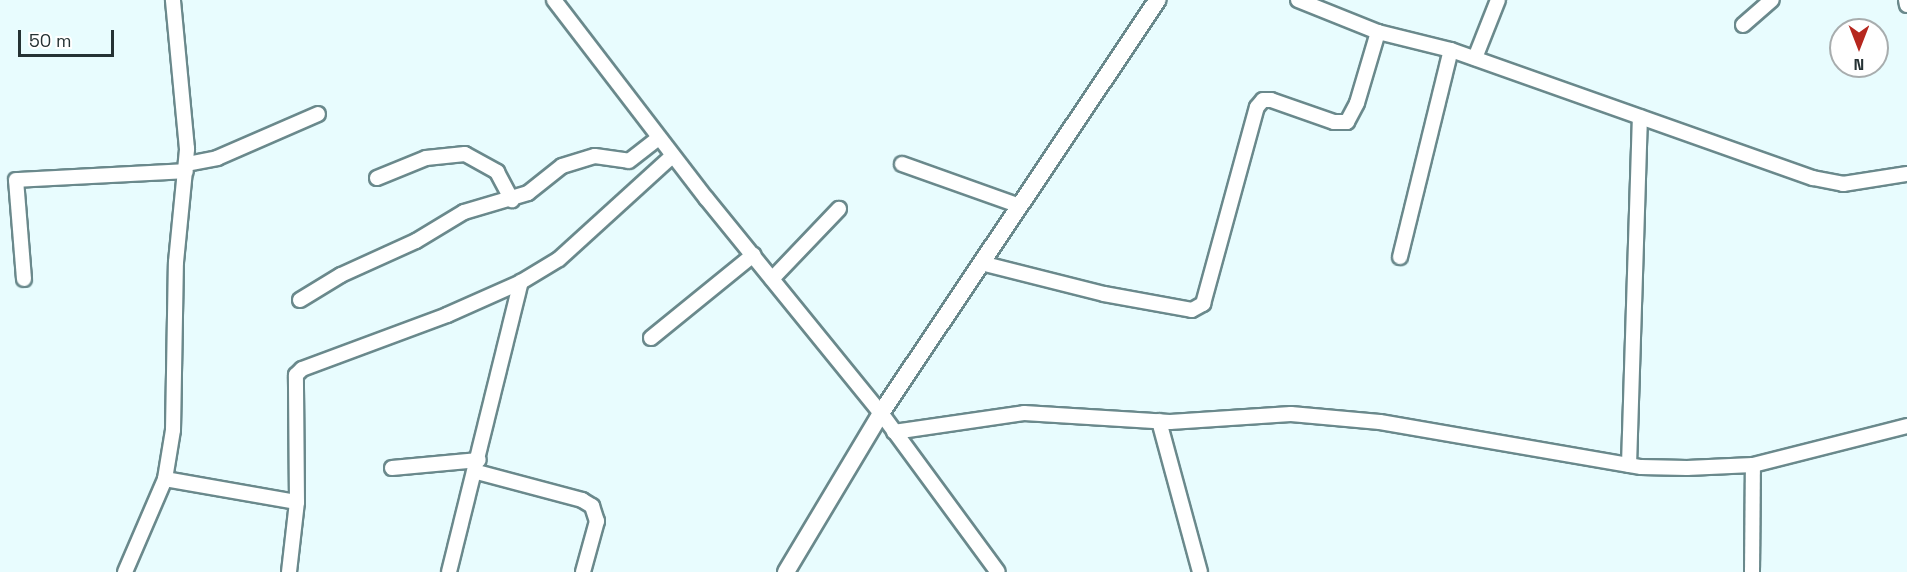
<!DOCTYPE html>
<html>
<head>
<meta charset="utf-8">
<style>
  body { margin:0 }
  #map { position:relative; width:1907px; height:572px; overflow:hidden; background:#e8fcfe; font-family:"Space Grotesk",sans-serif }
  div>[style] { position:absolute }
  .roads { filter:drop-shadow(2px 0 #6a898c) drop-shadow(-2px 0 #6a898c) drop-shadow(0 2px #6a898c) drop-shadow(0 -2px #6a898c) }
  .minor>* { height:14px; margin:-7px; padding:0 7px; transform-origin:7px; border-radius:7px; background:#fff }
  .tertiary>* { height:16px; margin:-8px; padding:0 8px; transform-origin:8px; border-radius:8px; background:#fff }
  span { translate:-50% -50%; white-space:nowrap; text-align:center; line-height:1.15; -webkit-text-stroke:4.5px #fff; paint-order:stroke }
  .north { position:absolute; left:1829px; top:18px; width:60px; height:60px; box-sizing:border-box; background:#fff; border:2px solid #a8adae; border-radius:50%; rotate:180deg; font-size:16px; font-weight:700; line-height:24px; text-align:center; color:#253234 }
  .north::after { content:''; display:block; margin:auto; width:21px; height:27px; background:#b6271e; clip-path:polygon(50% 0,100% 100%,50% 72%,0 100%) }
  .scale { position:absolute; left:18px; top:30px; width:96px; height:27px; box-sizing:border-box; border:3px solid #253234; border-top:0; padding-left:8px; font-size:18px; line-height:21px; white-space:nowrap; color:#253234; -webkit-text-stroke:4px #fff; paint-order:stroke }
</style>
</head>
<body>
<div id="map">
  <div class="roads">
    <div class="minor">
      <i style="left:554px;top:0;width:250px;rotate:52.5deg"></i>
      <i style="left:706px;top:198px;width:277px;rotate:50.9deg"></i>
      <i style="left:881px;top:413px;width:197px;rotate:53.7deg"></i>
      <i style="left:1298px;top:0;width:86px;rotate:21.8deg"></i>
      <i style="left:1378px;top:32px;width:75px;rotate:13.9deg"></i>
      <i style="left:1451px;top:50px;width:384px;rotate:19.5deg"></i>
      <i style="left:1813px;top:178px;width:31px;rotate:11deg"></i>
      <i style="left:1843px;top:184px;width:65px;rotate:-8.9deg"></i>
      <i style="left:1906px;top:0;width:5px;rotate:79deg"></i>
      <i style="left:1743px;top:25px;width:38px;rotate:-41deg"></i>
      <i style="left:1475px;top:58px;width:62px;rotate:-68.4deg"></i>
      <i style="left:187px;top:164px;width:31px;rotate:-11deg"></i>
      <i style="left:217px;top:158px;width:110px;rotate:-23.5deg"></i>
      <i style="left:902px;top:164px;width:125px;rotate:19.6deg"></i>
      <i style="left:377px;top:178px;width:53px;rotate:-22.2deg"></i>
      <i style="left:426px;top:158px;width:39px;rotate:-6deg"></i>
      <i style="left:465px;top:154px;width:37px;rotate:29deg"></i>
      <i style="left:497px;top:172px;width:32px;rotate:62deg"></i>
      <i style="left:1400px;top:257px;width:213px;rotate:-76.2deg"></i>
      <i style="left:981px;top:263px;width:127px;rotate:14.1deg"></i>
      <i style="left:1104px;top:294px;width:89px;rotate:10.3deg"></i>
      <i style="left:1192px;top:310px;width:13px;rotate:-29deg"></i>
      <i style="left:1203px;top:304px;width:204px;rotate:-74.7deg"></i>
      <i style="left:1257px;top:107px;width:9px;rotate:-49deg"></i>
      <i style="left:1263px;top:100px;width:8px"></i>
      <i style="left:1271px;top:100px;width:67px;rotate:19.2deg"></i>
      <i style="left:1334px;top:122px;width:13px"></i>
      <i style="left:1347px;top:122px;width:21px;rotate:-62deg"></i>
      <i style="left:1357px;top:103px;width:74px;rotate:-73.5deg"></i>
      <i style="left:24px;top:279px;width:99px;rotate:-94.6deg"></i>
      <i style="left:16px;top:180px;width:170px;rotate:-3deg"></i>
      <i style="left:772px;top:279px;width:97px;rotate:-46.3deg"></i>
      <i style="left:300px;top:300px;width:48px;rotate:-31.4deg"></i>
      <i style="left:341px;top:275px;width:82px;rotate:-24.4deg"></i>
      <i style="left:416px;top:241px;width:56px;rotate:-31.1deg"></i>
      <i style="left:464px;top:212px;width:67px;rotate:-16.5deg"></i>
      <i style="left:528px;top:193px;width:43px;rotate:-38.5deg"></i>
      <i style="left:562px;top:166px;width:34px;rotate:-17deg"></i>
      <i style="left:595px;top:156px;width:34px;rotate:8deg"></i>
      <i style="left:629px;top:161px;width:37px;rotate:-38deg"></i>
      <i style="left:651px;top:338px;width:132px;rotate:-39.1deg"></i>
      <i style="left:1159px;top:421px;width:156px;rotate:74.8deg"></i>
      <i style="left:894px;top:432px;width:131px;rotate:-8.3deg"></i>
      <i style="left:1024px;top:413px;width:146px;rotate:3.5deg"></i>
      <i style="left:1170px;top:422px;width:121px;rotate:-3.8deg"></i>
      <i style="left:1291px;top:414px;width:89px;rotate:5.1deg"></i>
      <i style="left:1380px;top:422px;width:265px;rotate:9.8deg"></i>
      <i style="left:1641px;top:467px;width:46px;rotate:1.2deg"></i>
      <i style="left:1687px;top:468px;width:66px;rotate:-2.6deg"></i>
      <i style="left:1753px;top:465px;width:159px;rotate:-14.2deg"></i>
      <i style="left:1629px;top:465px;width:348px;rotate:-88.2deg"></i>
      <i style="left:392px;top:468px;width:87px;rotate:-5.3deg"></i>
      <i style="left:477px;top:472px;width:109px;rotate:14.9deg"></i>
      <i style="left:582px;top:500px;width:12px;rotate:31deg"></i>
      <i style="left:592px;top:506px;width:16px;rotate:72deg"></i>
      <i style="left:597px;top:521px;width:53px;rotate:105.4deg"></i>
      <i style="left:165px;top:479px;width:134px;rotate:9.9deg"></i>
      <i style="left:125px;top:572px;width:101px;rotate:-66.7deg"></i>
      <i style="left:165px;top:479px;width:50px;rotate:-80.7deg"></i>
      <i style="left:173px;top:430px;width:168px;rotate:-89deg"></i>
      <i style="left:176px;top:262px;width:114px;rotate:-84.4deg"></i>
      <i style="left:187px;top:149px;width:150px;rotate:-95.4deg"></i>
      <i style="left:289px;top:572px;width:70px;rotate:-83.5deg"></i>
      <i style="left:297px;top:502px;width:127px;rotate:-90.5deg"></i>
      <i style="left:296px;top:375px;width:8px;rotate:-45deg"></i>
      <i style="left:302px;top:369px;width:155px;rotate:-20.4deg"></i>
      <i style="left:447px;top:315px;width:81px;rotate:-24deg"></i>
      <i style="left:521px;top:282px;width:44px;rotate:-31.2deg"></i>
      <i style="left:559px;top:259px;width:153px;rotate:-42.3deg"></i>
      <i style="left:449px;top:572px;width:299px;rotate:-76.1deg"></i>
      <i style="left:1752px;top:572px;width:107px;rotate:-89.5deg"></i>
    </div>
    <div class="tertiary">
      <i style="left:786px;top:572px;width:185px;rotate:-59.1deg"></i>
      <i style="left:881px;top:413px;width:497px;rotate:-56.2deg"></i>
    </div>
  </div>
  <div class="north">N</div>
  <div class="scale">50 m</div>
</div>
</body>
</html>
